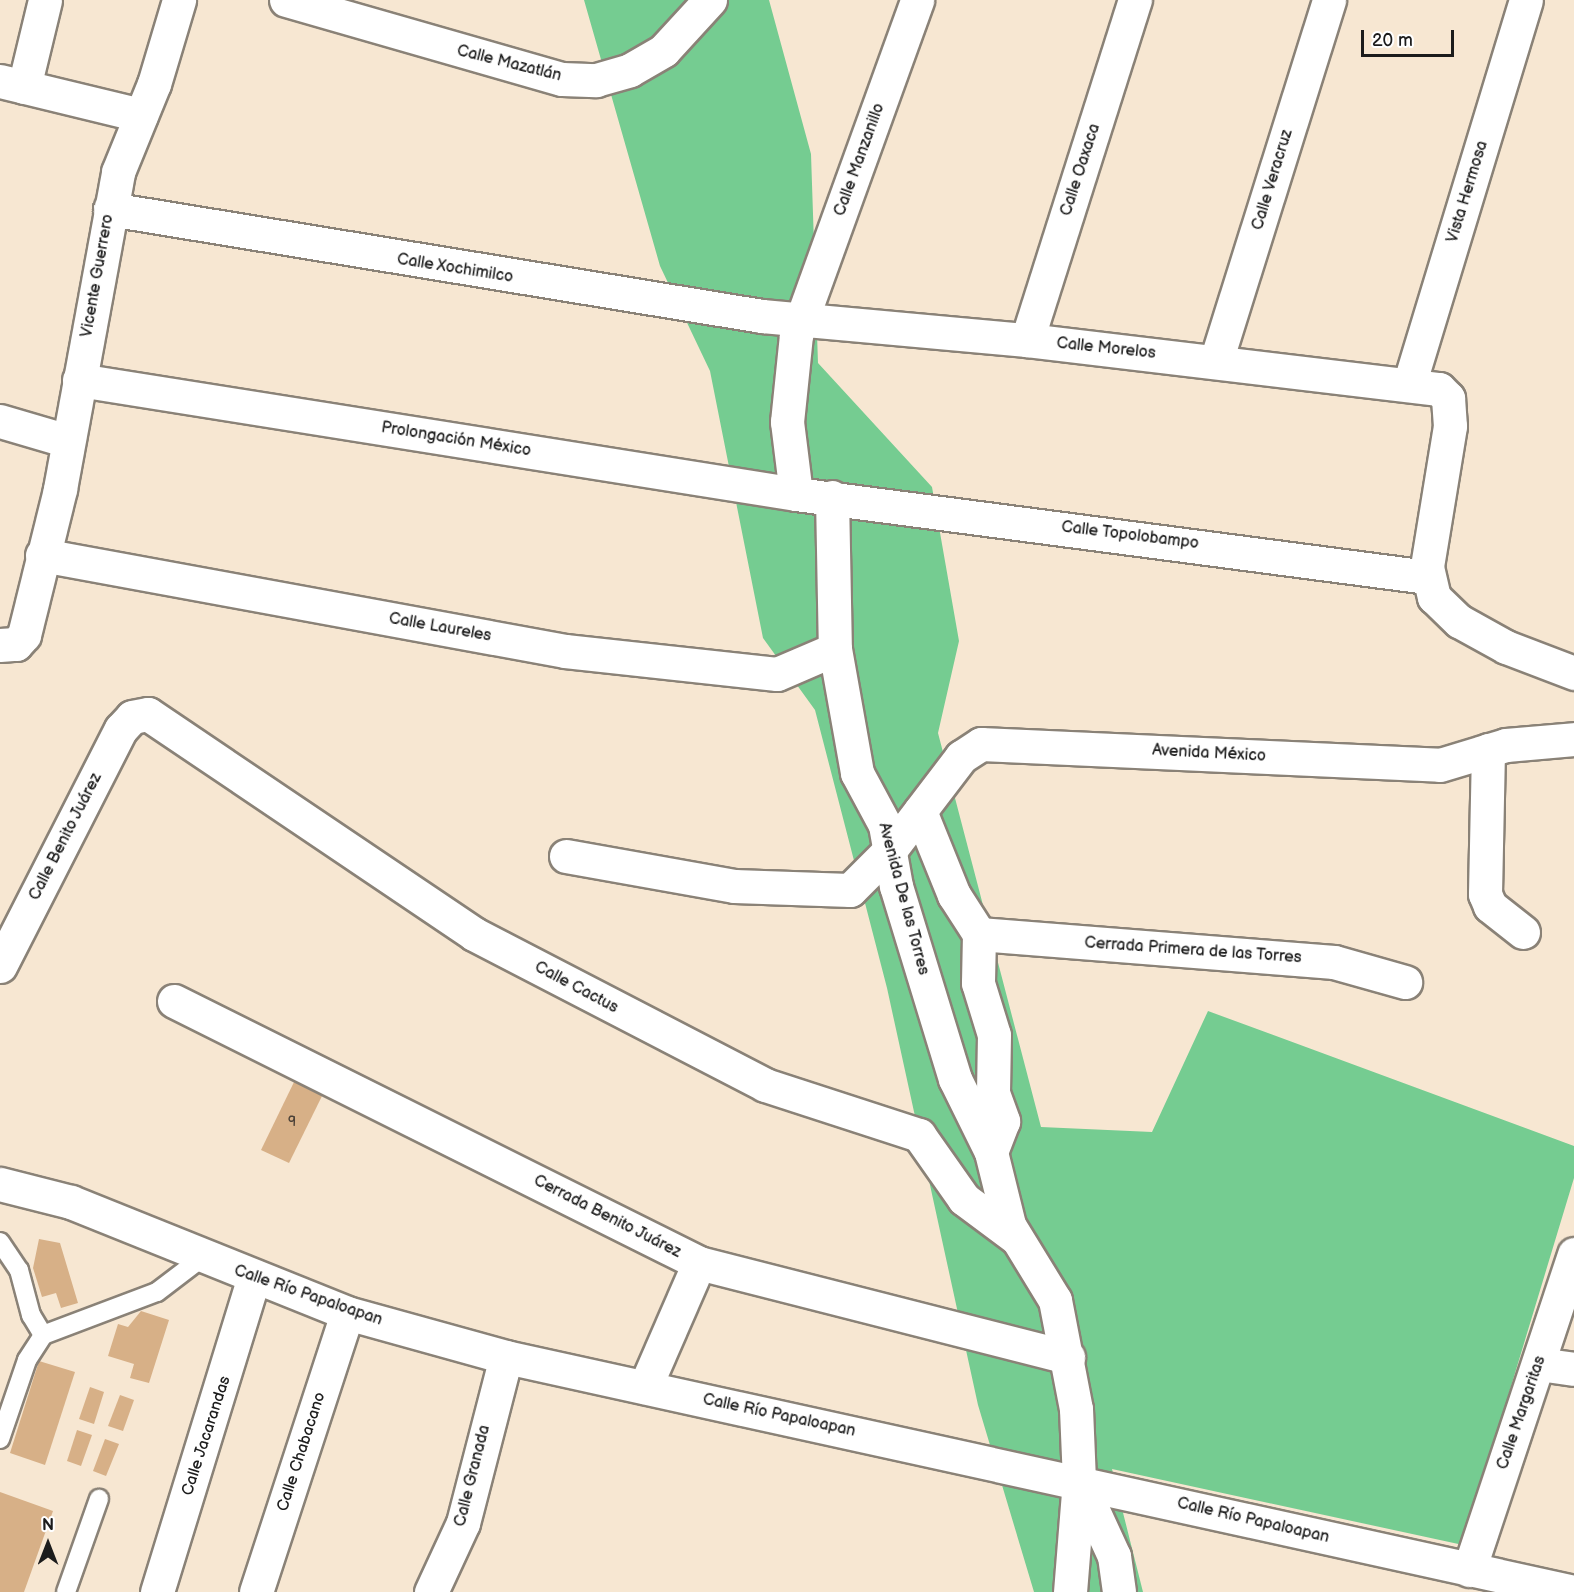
<!DOCTYPE html>
<html>
<head>
<meta charset="utf-8">
<style>
  body { margin:0 }
  #map { position:relative; width:1574px; height:1592px; overflow:hidden; background:#f7e7d2; font-family:"Balsamiq Sans",sans-serif }
  div>[style] { position:absolute }
  .green>* { inset:0; background:#75cc91 }
  .building>* { inset:0; background:#d7b087 }
  .roads { filter:drop-shadow(2px 0 #8a8277) drop-shadow(-2px 0 #8a8277) drop-shadow(0 2px #8a8277) drop-shadow(0 -2px #8a8277) }
  .service>* { height:18px; margin:-9px; padding:0 9px; transform-origin:9px; border-radius:9px; background:#fff }
  .minor>* { height:33px; margin:-16.5px; padding:0 16.5px; transform-origin:16.5px; border-radius:16.5px; background:#fff }
  span { translate:-50% -50%; white-space:nowrap; text-align:center; line-height:1.15; -webkit-text-stroke:4.5px #fff; paint-order:stroke }
  .number-label { font-size:14px; color:#4b4137 }
  .number-label span { -webkit-text-stroke-width:0 }
  .street-label { font-size:16px; color:#1c1c1c }
  .north { position:absolute; left:18px; top:1514px; width:60px; height:60px; -webkit-text-stroke:4px #fff; paint-order:stroke; rotate:0deg; font-size:16px; font-weight:700; line-height:24px; text-align:center; color:#1c1c1c }
  .north::after { content:''; display:block; margin:auto; width:21px; height:27px; background:#1c1c1c; clip-path:polygon(50% 0,100% 100%,50% 72%,0 100%) }
  .scale { position:absolute; left:1361px; top:30px; width:93px; height:27px; box-sizing:border-box; border:3px solid #1c1c1c; border-top:0; padding-left:8px; font-size:18px; line-height:21px; white-space:nowrap; color:#1c1c1c; -webkit-text-stroke:4px #fff; paint-order:stroke }
</style>
</head>
<body>
<div id="map">
  <div class="green">
    <i style="clip-path:polygon(584px 0,769px 0,811px 154px,818px 363px,932px 487px,959px 641px,938px 733px,1041px 1127px,1152px 1132px,1208px 1011px,1574px 1146px,1574px 1178px,1463px 1545px,1112px 1469px,1143px 1592px,1034px 1592px,978px 1405px,887px 988px,815px 710px,763px 638px,710px 371px,660px 266px)"></i>
  </div>
  <div class="building">
    <i style="clip-path:polygon(295px 1080px,323px 1094px,289px 1163px,261px 1150px)"></i>
    <i style="clip-path:polygon(39px 1239px,60px 1243px,78px 1303px,61px 1308px,56px 1293px,42px 1297px,33px 1268px)"></i>
    <i style="clip-path:polygon(141px 1311px,169px 1320px,149px 1383px,130px 1378px,134px 1364px,108px 1356px,118px 1324px,128px 1327px)"></i>
    <i style="clip-path:polygon(39px 1361px,75px 1372px,45px 1465px,10px 1453px)"></i>
    <i style="clip-path:polygon(90px 1387px,104px 1392px,94px 1424px,79px 1419px)"></i>
    <i style="clip-path:polygon(120px 1395px,134px 1400px,123px 1431px,108px 1426px)"></i>
    <i style="clip-path:polygon(77px 1430px,92px 1435px,81px 1466px,67px 1461px)"></i>
    <i style="clip-path:polygon(105px 1439px,119px 1444px,106px 1476px,93px 1471px)"></i>
    <i style="clip-path:polygon(0 1492px,53px 1511px,24px 1592px,0 1592px)"></i>
  </div>
  <div class="roads">
    <div class="service">
      <i style="left:0;top:1242px;width:34px;rotate:56deg"></i>
      <i style="left:19px;top:1270px;width:47px;rotate:75.1deg"></i>
      <i style="left:31px;top:1315px;width:23px;rotate:59deg"></i>
      <i style="left:0;top:1439px;width:83px;rotate:-71.1deg"></i>
      <i style="left:27px;top:1360px;width:30px;rotate:-57deg"></i>
      <i style="left:43px;top:1335px;width:122px;rotate:-20.7deg"></i>
      <i style="left:157px;top:1292px;width:58px;rotate:-37.3deg"></i>
      <i style="left:66px;top:1592px;width:99px;rotate:-70.5deg"></i>
    </div>
    <div class="minor">
      <i style="left:286px;top:0;width:287px;rotate:16deg"></i>
      <i style="left:562px;top:79px;width:34px;rotate:2deg"></i>
      <i style="left:596px;top:80px;width:35px;rotate:-16deg"></i>
      <i style="left:630px;top:70px;width:39px;rotate:-30deg"></i>
      <i style="left:664px;top:50px;width:68px;rotate:-47.4deg"></i>
      <i style="left:0;top:81px;width:145px;rotate:13.6deg"></i>
      <i style="left:24px;top:87px;width:89px;rotate:-76.4deg"></i>
      <i style="left:110px;top:209px;width:661px;rotate:9.32deg"></i>
      <i style="left:762px;top:316px;width:266px;rotate:5.2deg"></i>
      <i style="left:1027px;top:340px;width:415px;rotate:6.8deg"></i>
      <i style="left:1439px;top:389px;width:13px;rotate:45deg"></i>
      <i style="left:1448px;top:398px;width:28px;rotate:86deg"></i>
      <i style="left:1450px;top:426px;width:143px;rotate:99.3deg"></i>
      <i style="left:1427px;top:567px;width:31px;rotate:77deg"></i>
      <i style="left:1434px;top:597px;width:35px;rotate:44deg"></i>
      <i style="left:1459px;top:621px;width:54px;rotate:29deg"></i>
      <i style="left:1506px;top:647px;width:73px;rotate:20.9deg"></i>
      <i style="left:1027px;top:340px;width:357px;rotate:-72.4deg"></i>
      <i style="left:1216px;top:361px;width:378px;rotate:-72.6deg"></i>
      <i style="left:79px;top:380px;width:726px;rotate:9.03deg"></i>
      <i style="left:796px;top:494px;width:636px;rotate:7.49deg"></i>
      <i style="left:1409px;top:385px;width:402px;rotate:-73.1deg"></i>
      <i style="left:0;top:421px;width:71px;rotate:16.4deg"></i>
      <i style="left:796px;top:494px;width:73px;rotate:-97.1deg"></i>
      <i style="left:787px;top:422px;width:87px;rotate:-84.1deg"></i>
      <i style="left:796px;top:335px;width:356px;rotate:-70.1deg"></i>
      <i style="left:832px;top:497px;width:152px;rotate:88.9deg"></i>
      <i style="left:835px;top:649px;width:126px;rotate:79.9deg"></i>
      <i style="left:857px;top:773px;width:59px;rotate:61.7deg"></i>
      <i style="left:885px;top:825px;width:62px;rotate:79.8deg"></i>
      <i style="left:896px;top:886px;width:202px;rotate:73deg"></i>
      <i style="left:955px;top:1079px;width:81px;rotate:63.7deg"></i>
      <i style="left:991px;top:1152px;width:75px;rotate:76.1deg"></i>
      <i style="left:1009px;top:1225px;width:88px;rotate:58.5deg"></i>
      <i style="left:1055px;top:1300px;width:111px;rotate:79.1deg"></i>
      <i style="left:1076px;top:1409px;width:71px;rotate:87.6deg"></i>
      <i style="left:1079px;top:1480px;width:84px;rotate:65.3deg"></i>
      <i style="left:1114px;top:1556px;width:36px;rotate:82deg"></i>
      <i style="left:42px;top:555px;width:532px;rotate:10.4deg"></i>
      <i style="left:565px;top:651px;width:213px;rotate:6.2deg"></i>
      <i style="left:777px;top:674px;width:63px;rotate:-23.3deg"></i>
      <i style="left:0;top:645px;width:16px;rotate:-4deg"></i>
      <i style="left:16px;top:644px;width:12px;rotate:-48deg"></i>
      <i style="left:24px;top:635px;width:150px;rotate:-76.1deg"></i>
      <i style="left:60px;top:489px;width:322px;rotate:-79.6deg"></i>
      <i style="left:118px;top:172px;width:95px;rotate:-67.8deg"></i>
      <i style="left:154px;top:84px;width:88px;rotate:-73.4deg"></i>
      <i style="left:1488px;top:750px;width:144px;rotate:91.2deg"></i>
      <i style="left:1485px;top:894px;width:13px;rotate:67deg"></i>
      <i style="left:1490px;top:906px;width:42px;rotate:38.2deg"></i>
      <i style="left:920px;top:811px;width:91px;rotate:68deg"></i>
      <i style="left:954px;top:895px;width:46px;rotate:57.3deg"></i>
      <i style="left:979px;top:934px;width:49px;rotate:91.2deg"></i>
      <i style="left:978px;top:983px;width:54px;rotate:72.9deg"></i>
      <i style="left:994px;top:1035px;width:58px;rotate:91deg"></i>
      <i style="left:993px;top:1093px;width:30px;rotate:70deg"></i>
      <i style="left:1003px;top:1121px;width:33px;rotate:111deg"></i>
      <i style="left:566px;top:856px;width:171px;rotate:10.1deg"></i>
      <i style="left:734px;top:886px;width:116px;rotate:2deg"></i>
      <i style="left:850px;top:890px;width:58px;rotate:-45deg"></i>
      <i style="left:891px;top:849px;width:116px;rotate:-52.7deg"></i>
      <i style="left:961px;top:757px;width:24px;rotate:-33deg"></i>
      <i style="left:981px;top:744px;width:459px;rotate:2.6deg"></i>
      <i style="left:1440px;top:765px;width:69px;rotate:-16.9deg"></i>
      <i style="left:1506px;top:745px;width:68px;rotate:-5deg"></i>
      <i style="left:979px;top:934px;width:356px;rotate:4.5deg"></i>
      <i style="left:1334px;top:962px;width:74px;rotate:15.7deg"></i>
      <i style="left:0;top:966px;width:266px;rotate:-63deg"></i>
      <i style="left:121px;top:729px;width:16px;rotate:-47deg"></i>
      <i style="left:132px;top:717px;width:16px;rotate:-11deg"></i>
      <i style="left:148px;top:714px;width:393px;rotate:34deg"></i>
      <i style="left:474px;top:934px;width:328px;rotate:27.4deg"></i>
      <i style="left:765px;top:1085px;width:162px;rotate:18deg"></i>
      <i style="left:919px;top:1135px;width:78px;rotate:54.9deg"></i>
      <i style="left:964px;top:1199px;width:64px;rotate:36.7deg"></i>
      <i style="left:174px;top:1001px;width:587px;rotate:26.52deg"></i>
      <i style="left:699px;top:1263px;width:381px;rotate:14.3deg"></i>
      <i style="left:0;top:1184px;width:73px;rotate:14.2deg"></i>
      <i style="left:71px;top:1202px;width:297px;rotate:21.9deg"></i>
      <i style="left:347px;top:1313px;width:165px;rotate:15.5deg"></i>
      <i style="left:506px;top:1357px;width:1094px;rotate:12.41deg"></i>
      <i style="left:1539px;top:1364px;width:35px;rotate:8deg"></i>
      <i style="left:645px;top:1387px;width:135px;rotate:-66.5deg"></i>
      <i style="left:1469px;top:1570px;width:333px;rotate:-71.6deg"></i>
      <i style="left:157px;top:1592px;width:327px;rotate:-72.9deg"></i>
      <i style="left:256px;top:1592px;width:293px;rotate:-71.9deg"></i>
      <i style="left:431px;top:1592px;width:76px;rotate:-65.1deg"></i>
      <i style="left:463px;top:1523px;width:171px;rotate:-75.5deg"></i>
      <i style="left:1070px;top:1592px;width:112px;rotate:-85.4deg"></i>
    </div>
  </div>
  <div class="number-label">
    <span style="left:292px;top:1122px">9</span>
  </div>
  <div class="street-label">
    <span style="left:509px;top:64px;rotate:14deg">Calle Mazatlán</span>
    <span style="left:860px;top:160px;rotate:-70deg">Calle Manzanillo</span>
    <span style="left:1081px;top:170px;rotate:-72deg">Calle Oaxaca</span>
    <span style="left:1273px;top:180px;rotate:-73deg">Calle Veracruz</span>
    <span style="left:1468px;top:192px;rotate:-73deg">Vista Hermosa</span>
    <span style="left:455px;top:269px;rotate:9deg">Calle Xochimilco</span>
    <span style="left:98px;top:276px;rotate:-80deg">Vicente Guerrero</span>
    <span style="left:1106px;top:349px;rotate:6deg">Calle Morelos</span>
    <span style="left:456px;top:440px;rotate:9deg">Prolongación México</span>
    <span style="left:1130px;top:536px;rotate:7deg">Calle Topolobampo</span>
    <span style="left:440px;top:628px;rotate:10deg">Calle Laureles</span>
    <span style="left:1209px;top:754px;rotate:3deg">Avenida México</span>
    <span style="left:66px;top:837px;rotate:-63deg">Calle Benito Juárez</span>
    <span style="left:903px;top:899px;rotate:75deg">Avenida De las Torres</span>
    <span style="left:1193px;top:951px;rotate:4deg">Cerrada Primera de las Torres</span>
    <span style="left:576px;top:988px;rotate:28deg">Calle Cactus</span>
    <span style="left:607px;top:1217px;rotate:27deg">Cerrada Benito Juárez</span>
    <span style="left:308px;top:1296px;rotate:19deg">Calle Río Papaloapan</span>
    <span style="left:1522px;top:1413px;rotate:-71deg">Calle Margaritas</span>
    <span style="left:779px;top:1416px;rotate:12deg">Calle Río Papaloapan</span>
    <span style="left:207px;top:1436px;rotate:-72deg">Calle Jacarandas</span>
    <span style="left:302px;top:1452px;rotate:-72deg">Calle Chabacano</span>
    <span style="left:473px;top:1476px;rotate:-76deg">Calle Granada</span>
    <span style="left:1253px;top:1521px;rotate:13deg">Calle Río Papaloapan</span>
  </div>
  <div class="north">N</div>
  <div class="scale">20 m</div>
</div>
</body>
</html>
